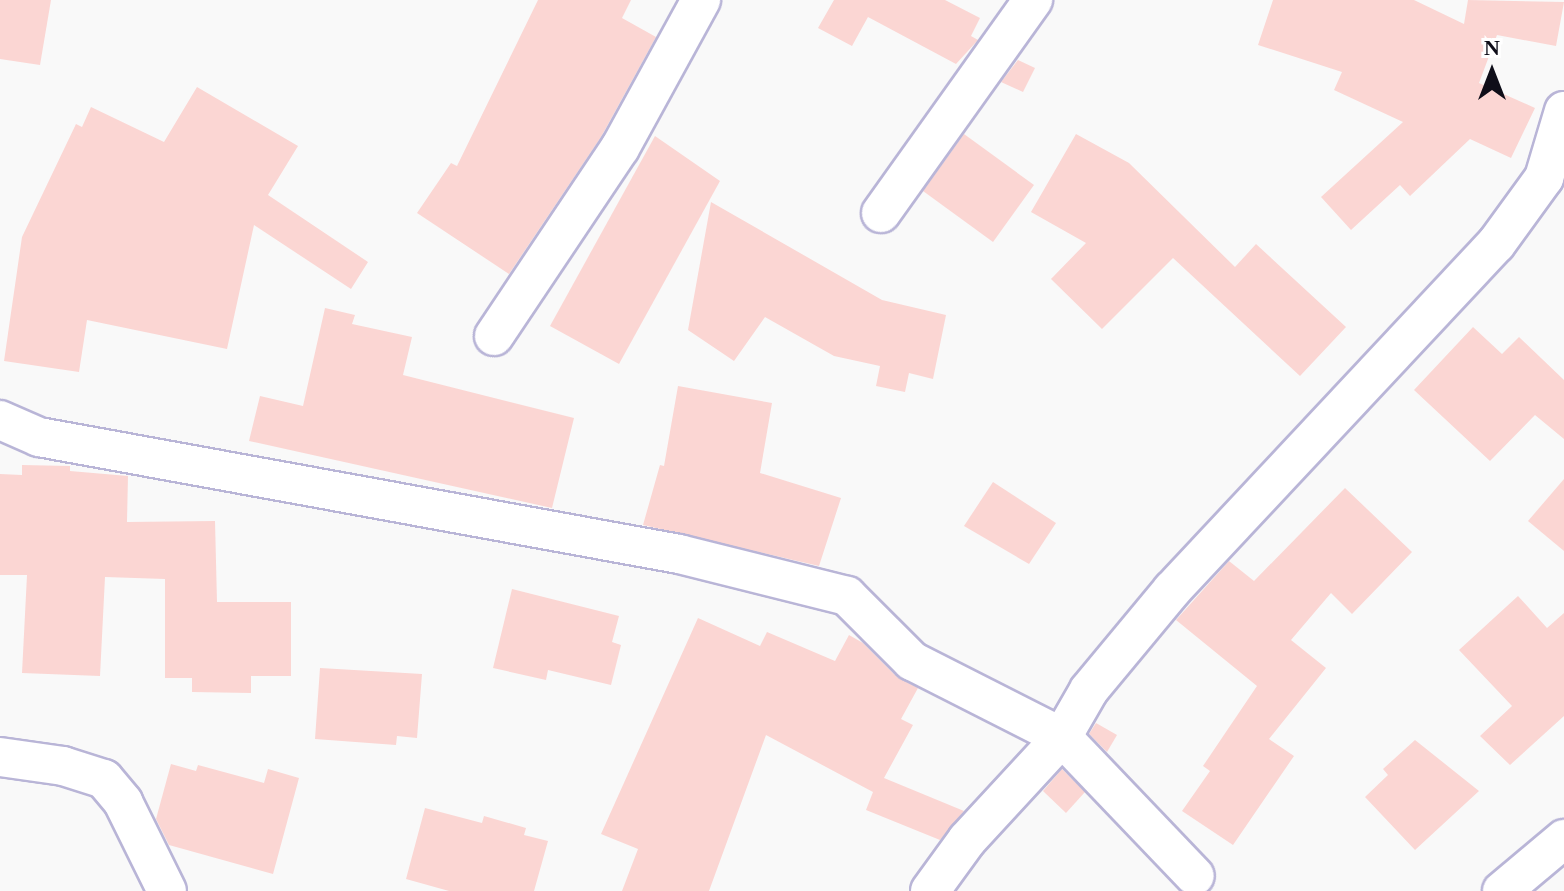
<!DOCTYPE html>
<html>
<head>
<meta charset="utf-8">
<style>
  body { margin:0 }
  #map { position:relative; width:1564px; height:891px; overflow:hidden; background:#f9f9f9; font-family:Georgia,serif }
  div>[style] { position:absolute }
  .building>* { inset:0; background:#fbd6d3 }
  .roads { filter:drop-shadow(2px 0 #b9b5d7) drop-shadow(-2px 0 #b9b5d7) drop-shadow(0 2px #b9b5d7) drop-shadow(0 -2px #b9b5d7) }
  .minor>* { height:38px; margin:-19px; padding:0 19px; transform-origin:19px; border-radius:19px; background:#fff }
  span { translate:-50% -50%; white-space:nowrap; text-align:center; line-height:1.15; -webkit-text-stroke:7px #fff; paint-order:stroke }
  .north { position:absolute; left:1452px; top:32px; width:80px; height:80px; -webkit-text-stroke:6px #fff; paint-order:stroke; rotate:0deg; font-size:22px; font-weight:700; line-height:32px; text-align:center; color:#0f0e19 }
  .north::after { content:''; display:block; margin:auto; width:28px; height:36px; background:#0f0e19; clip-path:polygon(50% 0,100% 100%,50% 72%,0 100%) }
</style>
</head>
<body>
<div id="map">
  <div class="building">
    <i style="clip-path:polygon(0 0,51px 0,40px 65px,0 59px)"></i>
    <i style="clip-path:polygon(538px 0,631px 0,622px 18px,656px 37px,601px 137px,509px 274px,417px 213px,451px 163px,457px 166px)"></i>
    <i style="clip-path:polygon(834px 0,945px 0,980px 18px,971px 36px,978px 40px,956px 64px,868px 17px,852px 46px,818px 28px)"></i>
    <i style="clip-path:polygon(1273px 0,1414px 0,1464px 24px,1468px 0,1564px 2px,1556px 46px,1497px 35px,1479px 83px,1535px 108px,1511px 158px,1470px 139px,1410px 196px,1400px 185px,1351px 230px,1321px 197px,1403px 122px,1334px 90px,1342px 72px,1258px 45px)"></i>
    <i style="clip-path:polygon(1018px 60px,1035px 68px,1023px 92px,1001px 82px)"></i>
    <i style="clip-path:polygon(197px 87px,298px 146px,268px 195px,368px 262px,351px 289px,254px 225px,227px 349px,87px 320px,79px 372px,4px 361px,22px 237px,76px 124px,82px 127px,91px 107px,164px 142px)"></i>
    <i style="clip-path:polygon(964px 134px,1034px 185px,993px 242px,923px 191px)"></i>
    <i style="clip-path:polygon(1076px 134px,1129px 163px,1235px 267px,1256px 244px,1346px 327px,1300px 376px,1173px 258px,1102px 329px,1051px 279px,1086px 243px,1031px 212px)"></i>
    <i style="clip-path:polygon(655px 136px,720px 181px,619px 364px,550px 326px)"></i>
    <i style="clip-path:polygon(711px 202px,882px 300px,946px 315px,933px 379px,909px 373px,905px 392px,876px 386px,880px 366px,834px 356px,765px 317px,734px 361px,688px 330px)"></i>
    <i style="clip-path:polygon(325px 308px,355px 315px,352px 324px,412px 337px,403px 375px,574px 418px,552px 508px,249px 441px,260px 396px,303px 406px)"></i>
    <i style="clip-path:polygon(1473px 327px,1502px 354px,1519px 337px,1564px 380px,1564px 439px,1535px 415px,1490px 461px,1414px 390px)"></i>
    <i style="clip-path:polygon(678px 386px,772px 403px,760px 473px,841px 498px,819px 566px,643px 525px,660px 465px,664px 466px)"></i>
    <i style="clip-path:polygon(22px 465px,70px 466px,70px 471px,128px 476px,127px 522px,215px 521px,217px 602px,291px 602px,291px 676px,251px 676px,251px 693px,192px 692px,192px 678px,165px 678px,165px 579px,105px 577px,100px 676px,22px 673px,27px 575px,0 575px,0 474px,22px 475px)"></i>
    <i style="clip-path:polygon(1564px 479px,1564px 551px,1528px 521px)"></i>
    <i style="clip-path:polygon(993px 482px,1056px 523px,1029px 564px,964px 526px)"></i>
    <i style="clip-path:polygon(1345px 488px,1412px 552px,1352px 614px,1331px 593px,1291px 640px,1326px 668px,1269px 739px,1294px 756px,1233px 845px,1182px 811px,1210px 771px,1203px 766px,1257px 686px,1176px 620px,1229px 561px,1254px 581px)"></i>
    <i style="clip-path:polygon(512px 589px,619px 616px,612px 642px,621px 645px,611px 685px,548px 670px,546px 680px,493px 668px)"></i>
    <i style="clip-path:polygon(1518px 596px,1547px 628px,1564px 613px,1564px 716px,1510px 765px,1480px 736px,1512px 706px,1459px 650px)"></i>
    <i style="clip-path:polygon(698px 618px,760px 646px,767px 632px,835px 661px,849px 635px,863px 643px,897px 677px,918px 688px,901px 719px,913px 725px,884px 778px,964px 811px,940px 840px,866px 810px,873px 792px,766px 735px,709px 891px,622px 891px,638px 849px,601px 834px)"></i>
    <i style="clip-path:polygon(320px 668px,422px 674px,417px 738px,397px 736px,396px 745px,315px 739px)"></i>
    <i style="clip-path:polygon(1096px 723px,1117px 735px,1107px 752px,1089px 734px)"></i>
    <i style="clip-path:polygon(1415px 740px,1479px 791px,1415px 850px,1365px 797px,1388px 775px,1383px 769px)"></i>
    <i style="clip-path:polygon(171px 764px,196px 771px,198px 765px,264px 783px,268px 769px,299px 778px,273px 874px,169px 845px,156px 819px)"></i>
    <i style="clip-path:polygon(1062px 769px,1085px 792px,1066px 813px,1043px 791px)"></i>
    <i style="clip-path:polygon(425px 808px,482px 823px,484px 816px,526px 828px,524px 835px,548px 841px,534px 891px,449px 891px,406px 879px)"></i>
  </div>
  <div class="roads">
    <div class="minor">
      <i style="left:881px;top:213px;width:262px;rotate:-54.5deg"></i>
      <i style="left:494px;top:336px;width:226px;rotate:-56.2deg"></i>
      <i style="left:620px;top:148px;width:169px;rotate:-61.3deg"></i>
      <i style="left:0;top:420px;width:43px;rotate:23.6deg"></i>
      <i style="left:39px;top:437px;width:651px;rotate:10.36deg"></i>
      <i style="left:679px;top:554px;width:173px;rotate:14deg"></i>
      <i style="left:847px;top:596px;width:92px;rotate:45deg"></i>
      <i style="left:912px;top:661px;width:168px;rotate:26.9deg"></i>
      <i style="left:1062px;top:737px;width:192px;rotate:46.3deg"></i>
      <i style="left:0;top:757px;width:64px;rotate:8.1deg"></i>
      <i style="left:63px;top:766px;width:43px;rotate:17.6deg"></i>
      <i style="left:104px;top:779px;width:30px;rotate:50deg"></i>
      <i style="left:123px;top:802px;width:99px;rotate:63.7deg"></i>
      <i style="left:930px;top:891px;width:63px;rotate:-54deg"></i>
      <i style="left:967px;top:840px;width:140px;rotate:-47.3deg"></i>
      <i style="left:1062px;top:737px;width:54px;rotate:-60.1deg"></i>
      <i style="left:1089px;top:690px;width:130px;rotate:-50.3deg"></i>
      <i style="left:1172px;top:590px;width:474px;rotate:-46.9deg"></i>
      <i style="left:1496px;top:244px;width:82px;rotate:-54deg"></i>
      <i style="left:1544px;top:178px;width:70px;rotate:-73.4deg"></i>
      <i style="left:1502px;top:891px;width:81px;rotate:-40deg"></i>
    </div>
  </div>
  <div class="north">N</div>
</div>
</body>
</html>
